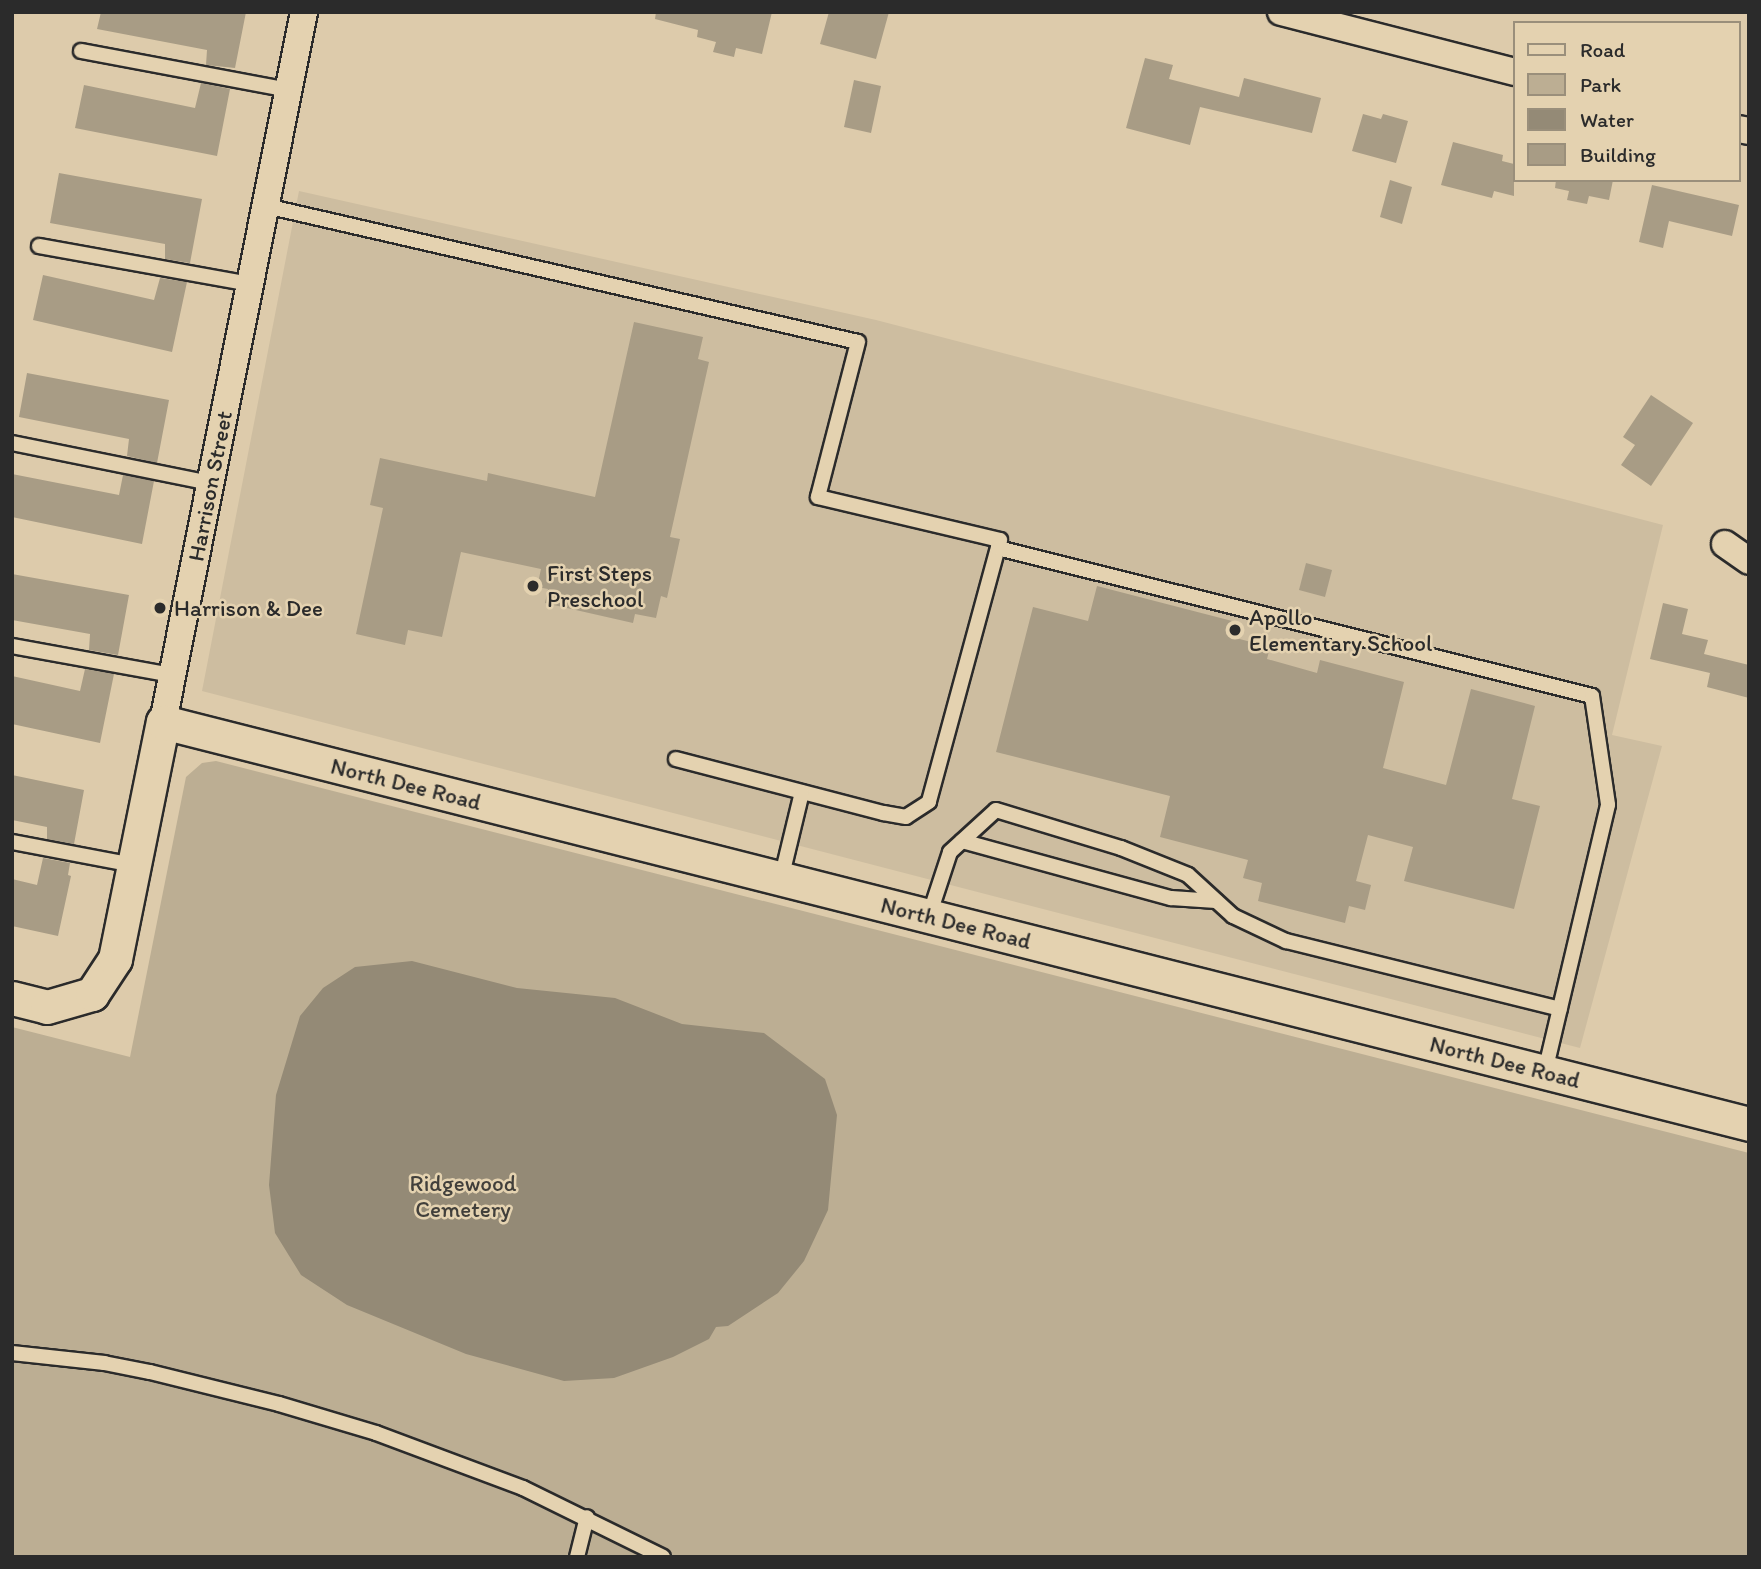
<!DOCTYPE html>
<html>
<head>
<meta charset="utf-8">
<style>
  body { margin:0 }
  #map { position:relative; width:1761px; height:1569px; overflow:hidden; background:#ddcbab; font-family:Itim,sans-serif }
  div>[style] { position:absolute }
  .built>* { inset:0; background:#cdbda0 }
  .green>* { inset:0; background:#bcae93 }
  .water>* { inset:0; background:#948a76 }
  .building>* { inset:0; background:#a89c85 }
  .roads { filter:drop-shadow(2px 0 #2b2b2b) drop-shadow(-2px 0 #2b2b2b) drop-shadow(0 2px #2b2b2b) drop-shadow(0 -2px #2b2b2b) }
  .service>* { height:14px; margin:-7px; padding:0 7px; transform-origin:7px; border-radius:7px; background:#e4d2b0 }
  .minor>* { height:26px; margin:-13px; padding:0 13px; transform-origin:13px; border-radius:13px; background:#e4d2b0 }
  .tertiary>* { height:33px; margin:-16.5px; padding:0 16.5px; transform-origin:16.5px; border-radius:16.5px; background:#e4d2b0 }
  .dots>* { width:19px; height:19px; translate:-50% -50%; box-sizing:border-box; border:4px solid #e4d2b0; border-radius:50% }
  span { translate:-50% -50%; white-space:nowrap; text-align:center; line-height:1.15; -webkit-text-stroke:5px #e4d2b0; paint-order:stroke }
  .street-label { font-size:23px; color:#2b2b2b }
  .poi-label { font-size:23px; color:#2b2b2b }
  .left { translate:0 -50%; text-align:left }
  .park-label { font-size:23px; color:#413f3b }
  .frame { position:absolute; inset:0; border:14px solid #2b2b2b; pointer-events:none }
  .legend { position:absolute; left:1513px; top:21px; width:228px; height:161px; box-sizing:border-box; background:#e4d2b0; border:2px solid #9a8f7b; margin:0; padding:9px 12px; list-style:none; font-size:21px; color:#2b2b2b }
  .legend li { display:flex; align-items:center; gap:14px; height:35px }
  .legend b { width:35px; border:2px solid #9a8f7b }
</style>
</head>
<body>
<div id="map">
  <div class="built">
    <i style="clip-path:polygon(299px 191px,876px 320px,1663px 525px,1612px 735px,1662px 746px,1580px 1048px,202px 691px)"></i>
  </div>
  <div class="green">
    <i style="clip-path:polygon(216px 761px,1749px 1153px,1749px 1557px,12px 1557px,12px 1027px,130px 1057px,186px 777px,202px 763px)"></i>
  </div>
  <div class="water">
    <i style="clip-path:polygon(412px 961px,517px 988px,615px 998px,682px 1024px,764px 1033px,825px 1079px,837px 1115px,828px 1210px,804px 1261px,778px 1293px,728px 1326px,716px 1327px,709px 1339px,673px 1357px,614px 1378px,564px 1381px,466px 1354px,347px 1305px,301px 1275px,275px 1233px,269px 1185px,276px 1095px,300px 1016px,323px 988px,355px 967px)"></i>
  </div>
  <div class="building">
    <i style="clip-path:polygon(101px 12px,246px 12px,235px 68px,206px 65px,207px 50px,97px 29px)"></i>
    <i style="clip-path:polygon(656px 12px,772px 12px,762px 54px,736px 48px,734px 57px,713px 52px,716px 42px,697px 37px,698px 30px,655px 19px)"></i>
    <i style="clip-path:polygon(829px 12px,889px 12px,876px 59px,820px 44px)"></i>
    <i style="clip-path:polygon(1145px 58px,1173px 65px,1169px 79px,1239px 97px,1244px 78px,1321px 98px,1312px 133px,1200px 107px,1190px 145px,1126px 128px)"></i>
    <i style="clip-path:polygon(854px 80px,881px 86px,871px 133px,844px 127px)"></i>
    <i style="clip-path:polygon(201px 83px,230px 89px,217px 156px,75px 128px,84px 85px,195px 108px)"></i>
    <i style="clip-path:polygon(1363px 114px,1381px 119px,1383px 114px,1408px 121px,1396px 163px,1352px 151px)"></i>
    <i style="clip-path:polygon(1453px 142px,1503px 155px,1502px 161px,1514px 164px,1514px 196px,1494px 191px,1492px 198px,1441px 185px)"></i>
    <i style="clip-path:polygon(59px 173px,202px 199px,190px 263px,165px 259px,165px 244px,50px 223px)"></i>
    <i style="clip-path:polygon(1390px 180px,1412px 187px,1402px 224px,1380px 217px)"></i>
    <i style="clip-path:polygon(1556px 180px,1613px 180px,1609px 200px,1589px 196px,1587px 204px,1567px 200px,1569px 191px,1555px 188px)"></i>
    <i style="clip-path:polygon(1652px 185px,1739px 205px,1732px 236px,1669px 221px,1663px 248px,1639px 242px)"></i>
    <i style="clip-path:polygon(43px 275px,154px 300px,160px 278px,187px 282px,172px 352px,33px 320px)"></i>
    <i style="clip-path:polygon(634px 322px,703px 337px,698px 359px,709px 362px,670px 537px,680px 539px,667px 598px,661px 596px,656px 618px,635px 614px,633px 623px,545px 603px,548px 589px,537px 587px,541px 569px,461px 552px,442px 637px,408px 630px,405px 645px,356px 634px,383px 508px,370px 505px,380px 458px,487px 481px,488px 473px,595px 497px)"></i>
    <i style="clip-path:polygon(27px 373px,169px 400px,157px 463px,127px 456px,129px 439px,19px 417px)"></i>
    <i style="clip-path:polygon(1651px 395px,1693px 423px,1651px 486px,1621px 465px,1635px 445px,1623px 437px)"></i>
    <i style="clip-path:polygon(12px 474px,119px 495px,123px 475px,154px 481px,142px 544px,12px 517px)"></i>
    <i style="clip-path:polygon(1306px 563px,1332px 570px,1325px 597px,1299px 590px)"></i>
    <i style="clip-path:polygon(12px 574px,129px 595px,118px 655px,89px 650px,90px 634px,12px 620px)"></i>
    <i style="clip-path:polygon(1097px 586px,1236px 622px,1232px 637px,1270px 647px,1267px 659px,1317px 673px,1320px 660px,1404px 682px,1383px 768px,1446px 785px,1471px 689px,1535px 706px,1512px 799px,1540px 806px,1514px 909px,1404px 881px,1413px 847px,1368px 835px,1356px 881px,1371px 885px,1365px 910px,1349px 906px,1345px 923px,1258px 901px,1262px 883px,1243px 878px,1248px 860px,1160px 837px,1170px 796px,996px 752px,1033px 607px,1088px 621px)"></i>
    <i style="clip-path:polygon(1663px 603px,1688px 609px,1682px 634px,1708px 640px,1704px 654px,1749px 665px,1749px 698px,1707px 687px,1710px 673px,1650px 659px)"></i>
    <i style="clip-path:polygon(85px 669px,114px 674px,100px 743px,12px 724px,12px 676px,80px 691px)"></i>
    <i style="clip-path:polygon(12px 775px,84px 790px,74px 844px,47px 839px,47px 827px,12px 820px)"></i>
    <i style="clip-path:polygon(43px 858px,70px 863px,68px 875px,71px 876px,58px 936px,12px 926px,12px 879px,37px 885px)"></i>
  </div>
  <div class="roads">
    <div class="service">
      <i style="left:81px;top:51px;width:212px;rotate:10.6deg"></i>
      <i style="left:266px;top:206px;width:607px;rotate:12.94deg"></i>
      <i style="left:858px;top:342px;width:160px;rotate:104.5deg"></i>
      <i style="left:818px;top:497px;width:187px;rotate:13.3deg"></i>
      <i style="left:1000px;top:540px;width:271px;rotate:105.2deg"></i>
      <i style="left:929px;top:802px;width:27px;rotate:147deg"></i>
      <i style="left:906px;top:817px;width:23px;rotate:-170deg"></i>
      <i style="left:883px;top:813px;width:214px;rotate:-165.4deg"></i>
      <i style="left:39px;top:246px;width:214px;rotate:10.2deg"></i>
      <i style="left:12px;top:443px;width:202px;rotate:11.4deg"></i>
      <i style="left:998px;top:548px;width:612px;rotate:13.99deg"></i>
      <i style="left:1592px;top:696px;width:110px;rotate:81.6deg"></i>
      <i style="left:1608px;top:805px;width:274px;rotate:103.3deg"></i>
      <i style="left:12px;top:646px;width:163px;rotate:10.3deg"></i>
      <i style="left:962px;top:841px;width:217px;rotate:15.3deg"></i>
      <i style="left:1171px;top:898px;width:45px;rotate:3.8deg"></i>
      <i style="left:12px;top:842px;width:124px;rotate:10.7deg"></i>
      <i style="left:781px;top:879px;width:89px;rotate:-76.4deg"></i>
      <i style="left:929px;top:916px;width:67px;rotate:-71.8deg"></i>
      <i style="left:950px;top:852px;width:62px;rotate:-42.4deg"></i>
      <i style="left:996px;top:810px;width:131px;rotate:16.9deg"></i>
      <i style="left:1121px;top:848px;width:72px;rotate:21.9deg"></i>
      <i style="left:1188px;top:875px;width:61px;rotate:42.3deg"></i>
      <i style="left:1233px;top:916px;width:59px;rotate:25.3deg"></i>
      <i style="left:1286px;top:941px;width:282px;rotate:13.9deg"></i>
      <i style="left:12px;top:1353px;width:93px;rotate:6.2deg"></i>
      <i style="left:104px;top:1363px;width:47px;rotate:11.1deg"></i>
      <i style="left:150px;top:1372px;width:133px;rotate:13.9deg"></i>
      <i style="left:279px;top:1404px;width:101px;rotate:16.6deg"></i>
      <i style="left:376px;top:1433px;width:157px;rotate:20.5deg"></i>
      <i style="left:523px;top:1488px;width:156px;rotate:26.2deg"></i>
      <i style="left:577px;top:1557px;width:41px;rotate:-76deg"></i>
    </div>
    <div class="minor">
      <i style="left:1281px;top:12px;width:241px;rotate:14.4deg"></i>
      <i style="left:1738px;top:129px;width:11px;rotate:10deg"></i>
      <i style="left:1725px;top:544px;width:29px;rotate:35deg"></i>
      <i style="left:163px;top:722px;width:724px;rotate:-78.77deg"></i>
    </div>
    <div class="tertiary">
      <i style="left:12px;top:998px;width:36px;rotate:14deg"></i>
      <i style="left:47px;top:1007px;width:47px;rotate:-16.1deg"></i>
      <i style="left:92px;top:994px;width:42px;rotate:-56.7deg"></i>
      <i style="left:115px;top:959px;width:242px;rotate:-78.6deg"></i>
      <i style="left:163px;top:722px;width:1636px;rotate:14.22deg"></i>
    </div>
  </div>
  <div class="dots">
    <i style="left:533px;top:586px;background:#2b2b2b"></i>
    <i style="left:160px;top:608px;background:#2b2b2b"></i>
    <i style="left:1235px;top:630px;background:#2b2b2b"></i>
  </div>
  <div class="street-label">
    <span style="left:210px;top:486px;rotate:-79deg">Harrison Street</span>
    <span style="left:406px;top:784px;rotate:14deg">North Dee Road</span>
    <span style="left:956px;top:923px;rotate:14deg">North Dee Road</span>
    <span style="left:1505px;top:1062px;rotate:14deg">North Dee Road</span>
  </div>
  <div class="poi-label">
    <span class="left" style="left:547px;top:586px">First Steps<br>Preschool</span>
    <span class="left" style="left:174px;top:608px">Harrison &amp; Dee</span>
    <span class="left" style="left:1249px;top:630px">Apollo<br>Elementary School</span>
  </div>
  <div class="park-label">
    <span style="left:463px;top:1196px">Ridgewood<br>Cemetery</span>
  </div>
  <div class="frame"></div>
  <ul class="legend">
  <li><b style="height:9px;background:#e4d2b0"></b>Road</li>
  <li><b style="height:19px;background:#bcae93"></b>Park</li>
  <li><b style="height:19px;background:#948a76"></b>Water</li>
  <li><b style="height:19px;background:#a89c85"></b>Building</li>
  </ul>
</div>
</body>
</html>
